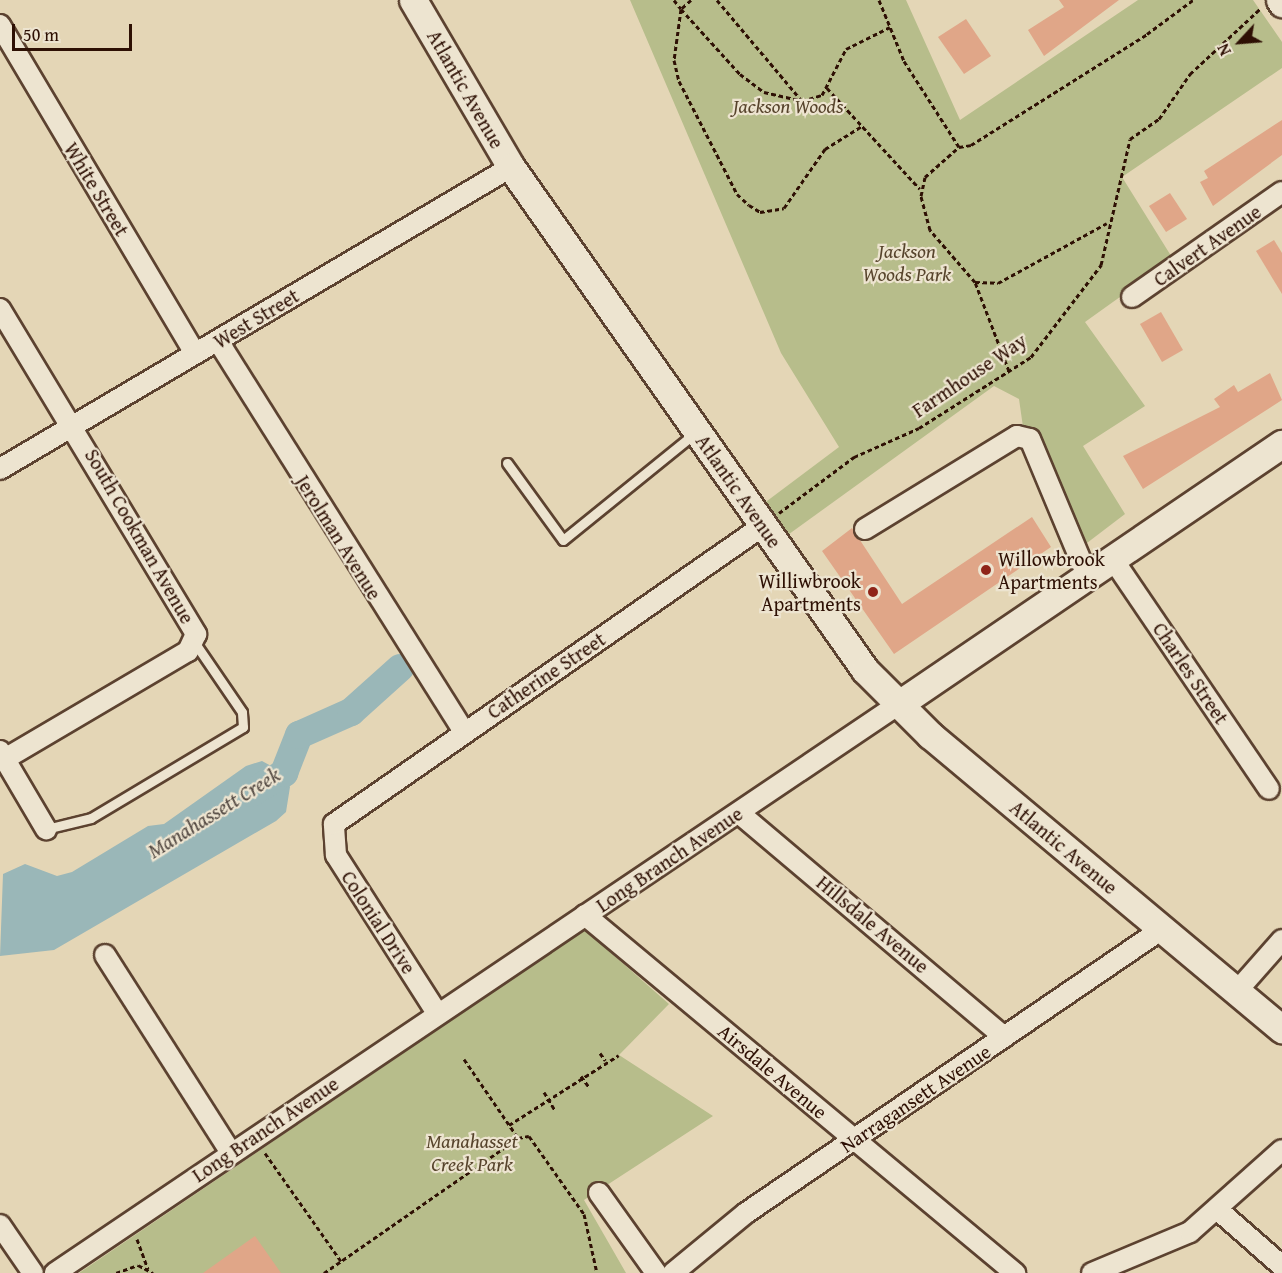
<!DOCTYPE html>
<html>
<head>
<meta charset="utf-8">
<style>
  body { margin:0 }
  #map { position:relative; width:1282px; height:1273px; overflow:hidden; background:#e4d6b6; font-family:"Gentium Book Plus",serif }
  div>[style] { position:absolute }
  .green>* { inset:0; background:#b7bd8b }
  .water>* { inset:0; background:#9ab7b8 }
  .river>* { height:28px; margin:-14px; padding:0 14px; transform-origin:14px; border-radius:14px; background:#9ab7b8 }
  .building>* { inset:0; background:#e0a688 }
  .path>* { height:3px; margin-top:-1.5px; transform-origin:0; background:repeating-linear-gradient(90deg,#2e1004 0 4.5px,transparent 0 7.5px) }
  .roads { filter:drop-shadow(2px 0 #5c4230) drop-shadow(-2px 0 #5c4230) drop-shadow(0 2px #5c4230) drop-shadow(0 -2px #5c4230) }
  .lane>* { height:9px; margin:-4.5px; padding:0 4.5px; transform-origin:4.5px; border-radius:4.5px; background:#ede4d0 }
  .street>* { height:20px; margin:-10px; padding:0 10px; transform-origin:10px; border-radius:10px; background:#ede4d0 }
  .secondary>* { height:27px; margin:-13.5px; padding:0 13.5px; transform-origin:13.5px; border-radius:13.5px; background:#ede4d0 }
  .dots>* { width:16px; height:16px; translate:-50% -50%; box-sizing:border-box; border:3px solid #ede4d0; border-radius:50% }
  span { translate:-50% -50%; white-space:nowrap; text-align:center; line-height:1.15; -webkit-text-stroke:4.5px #ede4d0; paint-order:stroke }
  .street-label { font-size:20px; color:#2e1004 }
  .park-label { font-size:20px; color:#57442c; font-style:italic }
  .poi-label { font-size:20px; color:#2e1004 }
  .left { translate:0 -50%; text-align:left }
  .right { translate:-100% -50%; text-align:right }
  .water-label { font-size:21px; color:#544a43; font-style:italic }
  .north { position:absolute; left:1210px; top:12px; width:60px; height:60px; -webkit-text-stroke:4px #ede4d0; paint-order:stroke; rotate:244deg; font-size:16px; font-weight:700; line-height:24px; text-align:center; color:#2e1004 }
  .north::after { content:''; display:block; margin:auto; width:21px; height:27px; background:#2e1004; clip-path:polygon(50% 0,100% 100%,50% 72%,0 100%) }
  .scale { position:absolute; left:12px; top:24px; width:120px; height:27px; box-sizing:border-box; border:3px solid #2e1004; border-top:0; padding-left:8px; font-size:18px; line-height:21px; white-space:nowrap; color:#2e1004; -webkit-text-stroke:4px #ede4d0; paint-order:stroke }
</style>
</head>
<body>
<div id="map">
  <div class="green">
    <i style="clip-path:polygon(630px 0,906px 0,960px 120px,1138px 0,1253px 0,1282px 42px,1282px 68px,1122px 177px,1173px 259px,1085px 322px,1145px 406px,1083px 446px,1125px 514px,1083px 546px,1038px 435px,1023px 427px,1019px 399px,994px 386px,785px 537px,763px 504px,839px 447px,781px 353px)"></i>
    <i style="clip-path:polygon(585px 930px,669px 1004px,619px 1055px,713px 1116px,584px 1200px,626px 1273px,79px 1273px)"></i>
  </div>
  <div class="water">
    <i style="clip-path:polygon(262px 761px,284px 773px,290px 787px,286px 812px,276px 821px,54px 950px,0 956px,3px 874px,25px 864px,57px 876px,72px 872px,148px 826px,164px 824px,246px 766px)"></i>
  </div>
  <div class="river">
    <i style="left:251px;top:793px;width:39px;rotate:-31deg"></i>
    <i style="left:284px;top:773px;width:41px;rotate:-68.5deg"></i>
    <i style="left:299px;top:735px;width:57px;rotate:-23.9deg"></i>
    <i style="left:351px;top:712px;width:66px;rotate:-41.9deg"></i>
  </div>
  <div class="building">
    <i style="clip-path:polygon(1059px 0,1119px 0,1044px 56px,1028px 30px,1064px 7px)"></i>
    <i style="clip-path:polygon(966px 19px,991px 56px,964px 74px,938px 37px)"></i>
    <i style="clip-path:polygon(1282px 120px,1282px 155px,1213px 206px,1200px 182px,1208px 178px,1204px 171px)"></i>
    <i style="clip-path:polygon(1170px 193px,1187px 219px,1166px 232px,1149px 206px)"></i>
    <i style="clip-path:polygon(1274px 240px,1282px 253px,1282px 294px,1256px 251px)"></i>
    <i style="clip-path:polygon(1161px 312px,1183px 350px,1162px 362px,1140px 324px)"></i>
    <i style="clip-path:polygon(1270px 373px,1282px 400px,1143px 489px,1123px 456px,1220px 407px,1214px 399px,1234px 385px,1238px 392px)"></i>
    <i style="clip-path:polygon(1032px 517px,1051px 547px,894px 654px,822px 551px,852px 528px,902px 604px)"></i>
    <i style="clip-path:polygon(255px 1236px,281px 1273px,203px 1273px)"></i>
  </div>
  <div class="path">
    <i style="left:674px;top:0;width:11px;rotate:52deg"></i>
    <i style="left:681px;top:9px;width:51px;rotate:97.8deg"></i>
    <i style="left:674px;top:60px;width:22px;rotate:77deg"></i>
    <i style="left:679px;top:81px;width:127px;rotate:62.8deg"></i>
    <i style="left:737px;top:194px;width:16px;rotate:43deg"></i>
    <i style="left:749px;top:205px;width:13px;rotate:32deg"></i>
    <i style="left:760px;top:212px;width:24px;rotate:-9deg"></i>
    <i style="left:784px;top:208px;width:72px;rotate:-55.2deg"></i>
    <i style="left:825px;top:149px;width:44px;rotate:-31.9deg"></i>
    <i style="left:691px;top:0;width:13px;rotate:138deg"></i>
    <i style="left:681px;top:9px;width:88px;rotate:47.8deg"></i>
    <i style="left:740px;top:74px;width:30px;rotate:37deg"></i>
    <i style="left:764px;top:92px;width:39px;rotate:13deg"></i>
    <i style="left:802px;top:101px;width:21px;rotate:-17deg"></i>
    <i style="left:822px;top:95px;width:52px;rotate:-62.4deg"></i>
    <i style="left:846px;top:49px;width:49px;rotate:-26.6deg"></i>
    <i style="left:717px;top:0;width:132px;rotate:49.9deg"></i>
    <i style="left:879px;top:0;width:66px;rotate:67.7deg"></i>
    <i style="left:904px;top:61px;width:102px;rotate:57.4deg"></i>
    <i style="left:827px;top:88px;width:137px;rotate:47.4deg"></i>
    <i style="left:975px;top:282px;width:23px;rotate:2deg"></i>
    <i style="left:998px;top:283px;width:124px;rotate:-28.8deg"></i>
    <i style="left:1009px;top:371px;width:95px;rotate:-110.9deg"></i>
    <i style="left:975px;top:282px;width:69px;rotate:-130.9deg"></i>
    <i style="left:930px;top:230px;width:35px;rotate:-105deg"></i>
    <i style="left:921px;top:196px;width:19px;rotate:-78deg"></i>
    <i style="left:925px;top:177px;width:45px;rotate:-41.4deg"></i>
    <i style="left:959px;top:147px;width:12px;rotate:-9deg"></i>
    <i style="left:971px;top:145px;width:208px;rotate:-32.2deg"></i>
    <i style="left:1147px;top:34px;width:57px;rotate:-36.5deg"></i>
    <i style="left:779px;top:513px;width:94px;rotate:-36.7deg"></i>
    <i style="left:854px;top:457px;width:71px;rotate:-24deg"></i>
    <i style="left:919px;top:428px;width:133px;rotate:-32.4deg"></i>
    <i style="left:1031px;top:357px;width:116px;rotate:-52.7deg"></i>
    <i style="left:1101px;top:265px;width:129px;rotate:-77deg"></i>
    <i style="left:1130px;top:139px;width:35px;rotate:-35deg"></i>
    <i style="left:1159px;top:119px;width:55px;rotate:-55.4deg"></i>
    <i style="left:1190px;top:74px;width:97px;rotate:-42.9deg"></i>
    <i style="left:600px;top:1053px;width:9px;rotate:54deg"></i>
    <i style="left:464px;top:1059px;width:96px;rotate:55.6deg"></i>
    <i style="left:581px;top:1076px;width:14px;rotate:54deg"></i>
    <i style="left:544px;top:1092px;width:21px;rotate:59deg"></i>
    <i style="left:509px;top:1125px;width:130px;rotate:-32.5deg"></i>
    <i style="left:265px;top:1153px;width:132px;rotate:54.9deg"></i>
    <i style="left:137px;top:1239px;width:32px;rotate:70deg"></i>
    <i style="left:116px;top:1273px;width:23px;rotate:-20deg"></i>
    <i style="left:138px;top:1265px;width:17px;rotate:28deg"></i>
    <i style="left:324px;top:1273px;width:236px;rotate:-34.8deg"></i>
    <i style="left:518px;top:1138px;width:11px;rotate:-10deg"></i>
    <i style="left:529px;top:1136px;width:95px;rotate:54.8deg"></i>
    <i style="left:584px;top:1214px;width:60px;rotate:77.6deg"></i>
  </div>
  <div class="roads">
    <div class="lane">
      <i style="left:507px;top:463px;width:95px;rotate:54deg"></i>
      <i style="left:563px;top:540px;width:170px;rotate:-39deg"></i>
      <i style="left:46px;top:829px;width:46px;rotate:-13.7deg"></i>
      <i style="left:91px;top:818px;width:177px;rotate:-30.9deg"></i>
      <i style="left:243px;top:727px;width:15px;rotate:-94deg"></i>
      <i style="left:242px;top:712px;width:83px;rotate:-124.3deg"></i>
    </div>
    <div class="street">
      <i style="left:0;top:25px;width:382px;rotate:59.3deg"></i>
      <i style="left:1132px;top:297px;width:183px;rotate:-35deg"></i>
      <i style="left:0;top:309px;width:380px;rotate:58.9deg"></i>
      <i style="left:196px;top:634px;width:19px;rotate:115deg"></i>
      <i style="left:188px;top:651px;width:212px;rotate:149.5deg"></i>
      <i style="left:218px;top:341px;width:461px;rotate:57.8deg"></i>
      <i style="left:0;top:469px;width:594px;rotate:-30.58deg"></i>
      <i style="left:865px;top:529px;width:178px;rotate:-31.5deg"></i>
      <i style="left:1017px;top:436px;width:13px;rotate:13deg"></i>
      <i style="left:1030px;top:439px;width:147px;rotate:67.3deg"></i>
      <i style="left:1112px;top:558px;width:279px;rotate:55.8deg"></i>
      <i style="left:0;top:751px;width:91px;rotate:59.5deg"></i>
      <i style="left:739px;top:813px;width:347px;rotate:40.2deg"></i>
      <i style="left:585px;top:915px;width:560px;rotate:39.78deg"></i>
      <i style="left:105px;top:955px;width:235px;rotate:57.5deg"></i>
      <i style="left:1237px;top:991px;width:68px;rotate:-48.6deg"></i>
      <i style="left:437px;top:1013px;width:188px;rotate:-122.6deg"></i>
      <i style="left:336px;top:855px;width:31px;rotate:-94deg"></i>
      <i style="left:334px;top:824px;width:524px;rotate:-34.81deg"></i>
      <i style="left:599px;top:1193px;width:98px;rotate:54.5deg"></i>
      <i style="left:1218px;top:1210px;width:85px;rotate:41.2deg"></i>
      <i style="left:0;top:1225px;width:58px;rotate:55.5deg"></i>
      <i style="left:55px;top:1273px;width:1018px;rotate:-33.99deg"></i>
      <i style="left:673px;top:1273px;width:94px;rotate:-39.4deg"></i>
      <i style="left:746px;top:1213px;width:504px;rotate:-34.32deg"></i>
      <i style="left:1092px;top:1273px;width:106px;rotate:-22.7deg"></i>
      <i style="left:1190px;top:1232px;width:123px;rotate:-41.7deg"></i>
    </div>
    <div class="secondary">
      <i style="left:413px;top:0;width:194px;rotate:59.6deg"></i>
      <i style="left:511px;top:167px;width:615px;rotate:54.86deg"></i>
      <i style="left:865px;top:670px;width:92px;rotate:45deg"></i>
      <i style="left:930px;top:735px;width:459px;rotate:39.9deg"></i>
      <i style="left:1280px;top:0;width:4px;rotate:56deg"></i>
      <i style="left:899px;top:704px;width:463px;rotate:-34.2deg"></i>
    </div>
  </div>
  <div class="dots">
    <i style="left:986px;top:570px;background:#8f2418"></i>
    <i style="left:873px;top:592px;background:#8f2418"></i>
  </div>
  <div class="street-label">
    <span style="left:466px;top:89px;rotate:60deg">Atlantic Avenue</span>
    <span style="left:97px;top:189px;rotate:59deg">White Street</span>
    <span style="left:1207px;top:245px;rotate:-35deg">Calvert Avenue</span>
    <span style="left:256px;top:318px;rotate:-31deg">West Street</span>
    <span style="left:969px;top:375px;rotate:-34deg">Farmhouse Way</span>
    <span style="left:739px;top:491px;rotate:55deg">Atlantic Avenue</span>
    <span style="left:140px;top:536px;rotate:60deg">South Cookman Avenue</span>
    <span style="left:339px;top:537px;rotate:58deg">Jerolman Avenue</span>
    <span style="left:1191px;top:673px;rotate:56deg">Charles Street</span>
    <span style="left:546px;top:675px;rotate:-34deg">Catherine Street</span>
    <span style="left:1064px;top:847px;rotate:40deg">Atlantic Avenue</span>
    <span style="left:669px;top:859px;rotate:-34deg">Long Branch Avenue</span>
    <span style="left:379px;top:922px;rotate:57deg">Colonial Drive</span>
    <span style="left:873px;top:924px;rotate:40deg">Hillsdale Avenue</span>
    <span style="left:773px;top:1071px;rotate:40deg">Airsdale Avenue</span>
    <span style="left:915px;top:1098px;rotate:-34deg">Narragansett Avenue</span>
    <span style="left:265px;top:1129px;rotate:-34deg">Long Branch Avenue</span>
  </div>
  <div class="park-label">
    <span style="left:788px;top:105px">Jackson Woods</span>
    <span style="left:907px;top:262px">Jackson<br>Woods Park</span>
    <span style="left:472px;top:1152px">Manahasset<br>Creek Park</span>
  </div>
  <div class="poi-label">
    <span class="left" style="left:998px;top:570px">Willowbrook<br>Apartments</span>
    <span class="right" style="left:861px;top:592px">Williwbrook<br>Apartments</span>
  </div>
  <div class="water-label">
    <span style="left:214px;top:813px;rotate:-32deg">Manahassett Creek</span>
  </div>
  <div class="north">N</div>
  <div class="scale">50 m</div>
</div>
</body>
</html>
